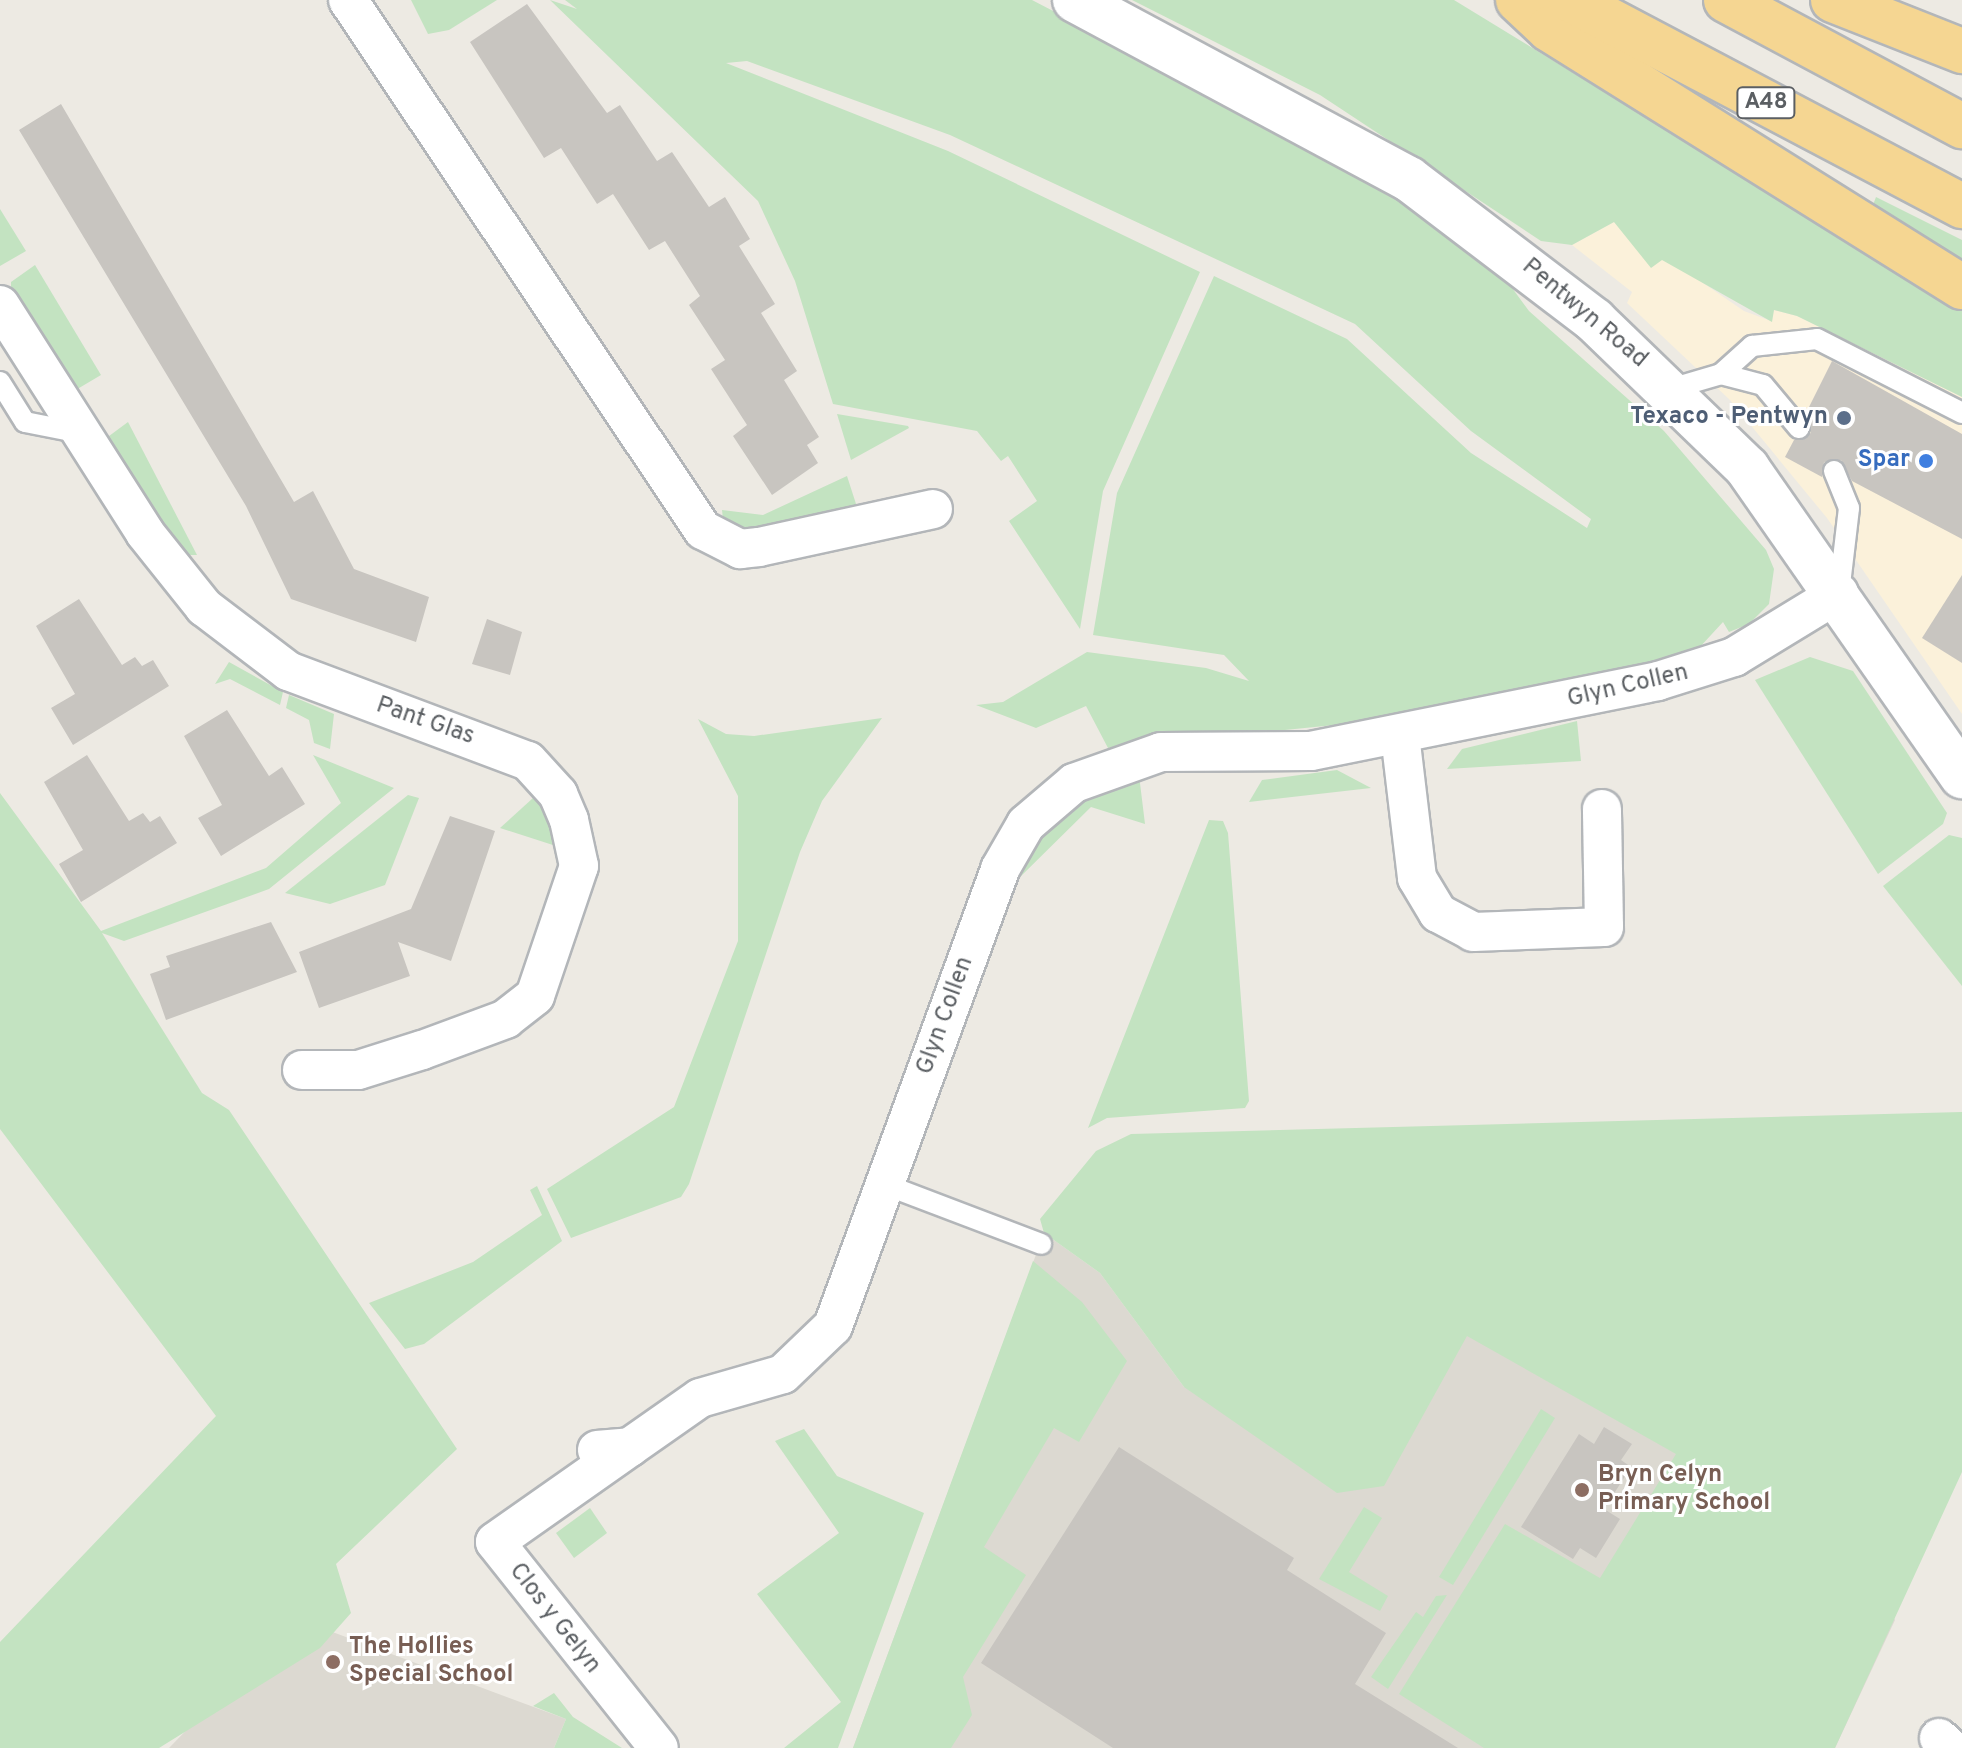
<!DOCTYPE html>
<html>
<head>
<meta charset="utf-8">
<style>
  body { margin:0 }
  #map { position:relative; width:1962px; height:1748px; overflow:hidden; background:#edeae3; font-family:Overpass,sans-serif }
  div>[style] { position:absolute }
  .commercial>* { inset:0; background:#fbf1da }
  .education>* { inset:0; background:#dcd9d1 }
  .green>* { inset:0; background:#c3e3c1 }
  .building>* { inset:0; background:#c8c5c0 }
  .roads { filter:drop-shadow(2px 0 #b3b6b9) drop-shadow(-2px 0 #b3b6b9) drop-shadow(0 2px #b3b6b9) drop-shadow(0 -2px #b3b6b9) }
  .lane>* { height:20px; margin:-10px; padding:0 10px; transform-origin:10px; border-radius:10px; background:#fff }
  .street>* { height:38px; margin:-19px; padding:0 19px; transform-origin:19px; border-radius:19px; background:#fff }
  .secondary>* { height:44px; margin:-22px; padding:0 22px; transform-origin:22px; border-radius:22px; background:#fff }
  .highway>* { height:44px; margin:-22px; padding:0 22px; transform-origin:22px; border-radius:22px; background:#f5d692 }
  .dots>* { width:22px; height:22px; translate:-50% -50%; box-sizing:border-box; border:4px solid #fff; border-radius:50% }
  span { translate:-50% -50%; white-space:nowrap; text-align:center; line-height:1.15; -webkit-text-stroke:6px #fff; paint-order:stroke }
  .shield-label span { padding:2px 6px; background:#fff; border:2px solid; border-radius:6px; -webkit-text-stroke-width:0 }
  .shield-label { font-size:22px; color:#5b5f63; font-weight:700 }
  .street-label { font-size:24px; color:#5b5f63 }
  .service-label { font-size:24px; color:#4e5e75; font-weight:700 }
  .right { translate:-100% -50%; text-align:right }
  .shop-label { font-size:24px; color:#366cbe; font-weight:700 }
  .education-label { font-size:24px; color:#785e54; font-weight:700 }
  .left { translate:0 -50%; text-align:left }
</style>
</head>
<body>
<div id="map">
  <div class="commercial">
    <i style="clip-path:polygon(1614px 222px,1744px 311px,1771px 321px,1774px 310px,1797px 316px,1962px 397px,1962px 714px,1827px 518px,1730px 400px,1627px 303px,1632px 292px,1572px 245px)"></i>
  </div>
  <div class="education">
    <i style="clip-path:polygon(1044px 1233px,1100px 1273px,1184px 1387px,1478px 1316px,1855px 1527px,1895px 1620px,1835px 1748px,853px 1748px)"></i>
    <i style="clip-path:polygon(295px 1618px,566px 1719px,554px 1748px,169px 1748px)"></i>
  </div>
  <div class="green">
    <i style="clip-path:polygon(411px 0,497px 0,449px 30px,428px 34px)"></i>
    <i style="clip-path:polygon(550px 0,577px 9px,565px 0,1032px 0,1251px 114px,1485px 251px,1529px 311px,1664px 431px,1766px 550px,1774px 569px,1769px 604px,1749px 624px,1729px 632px,1723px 622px,1699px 648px,1654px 667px,1404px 718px,1108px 748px,1086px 706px,1036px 728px,976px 705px,1003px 702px,1087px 652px,1206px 668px,1249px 681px,1224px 655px,1093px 635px,1117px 493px,1214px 276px,1347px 339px,1471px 453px,1587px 528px,1591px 519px,1471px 431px,1355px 324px,950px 135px,747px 61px,726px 63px,948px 151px,1200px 272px,1103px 491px,1080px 629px,1009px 521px,1037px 501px,1008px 456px,1001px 461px,977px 431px,833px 404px,795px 281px,758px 201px)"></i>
    <i style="clip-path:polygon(1132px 0,1454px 0,1962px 311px,1962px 397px,1797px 316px,1774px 310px,1772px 322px,1662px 260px,1651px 268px,1614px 222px,1572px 245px,1541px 241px,1320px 95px)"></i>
    <i style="clip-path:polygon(1876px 197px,1962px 240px,1962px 265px,1871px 210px)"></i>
    <i style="clip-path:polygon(0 209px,26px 251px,0 266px)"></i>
    <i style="clip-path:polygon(35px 265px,101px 375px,74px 391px,11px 294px,11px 282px)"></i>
    <i style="clip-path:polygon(837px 414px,908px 426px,909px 428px,851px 460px)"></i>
    <i style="clip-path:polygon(128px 422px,197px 555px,180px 555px,105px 439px)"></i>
    <i style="clip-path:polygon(847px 476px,857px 507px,758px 532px,724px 528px,722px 510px,763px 515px)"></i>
    <i style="clip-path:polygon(1810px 657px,1853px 671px,1947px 813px,1943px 824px,1878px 874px,1755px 680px)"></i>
    <i style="clip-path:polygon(229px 662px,283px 692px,280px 705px,230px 679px,215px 684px)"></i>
    <i style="clip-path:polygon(289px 695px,334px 714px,330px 749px,314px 743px,309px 720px,286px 708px)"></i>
    <i style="clip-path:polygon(882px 718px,822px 801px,800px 852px,689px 1184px,681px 1197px,571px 1238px,547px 1189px,674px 1107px,738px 941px,738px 796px,698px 719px,726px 734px,754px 736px)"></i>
    <i style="clip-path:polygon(1577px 721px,1581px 761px,1447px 769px,1462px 749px)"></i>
    <i style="clip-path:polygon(313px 755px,394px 788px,269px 889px,124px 941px,102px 933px,202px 1093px,229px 1110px,457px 1449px,336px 1564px,351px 1613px,320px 1648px,159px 1748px,0 1748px,0 1642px,216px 1416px,0 1129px,0 793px,101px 931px,266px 868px,341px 803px)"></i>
    <i style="clip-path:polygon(1337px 770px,1371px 788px,1249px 802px,1262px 780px)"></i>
    <i style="clip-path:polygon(1139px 775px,1145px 824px,1091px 807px,1017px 880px,1046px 831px,1087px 796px)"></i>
    <i style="clip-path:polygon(408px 795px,419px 798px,385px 885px,330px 904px,285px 893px)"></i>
    <i style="clip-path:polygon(533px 798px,540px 799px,556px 846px,500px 828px)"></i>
    <i style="clip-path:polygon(1209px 820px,1223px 821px,1228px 833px,1249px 1101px,1245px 1108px,1107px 1118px,1088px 1128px)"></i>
    <i style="clip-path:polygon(1949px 835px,1962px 838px,1962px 986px,1883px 886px)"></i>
    <i style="clip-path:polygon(1962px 1112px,1962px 1472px,1835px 1748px,1484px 1748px,1399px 1694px,1505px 1524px,1600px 1578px,1676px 1454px,1467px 1336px,1384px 1486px,1337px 1493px,1184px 1387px,1100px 1273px,1044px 1233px,1040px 1219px,1096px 1151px,1131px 1134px)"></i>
    <i style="clip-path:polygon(537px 1186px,562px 1241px,424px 1344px,405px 1349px,369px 1303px,473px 1262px,542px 1215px,530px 1190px)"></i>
    <i style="clip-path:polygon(1033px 1261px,1082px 1302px,1127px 1361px,1079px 1442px,1054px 1428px,984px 1547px,1026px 1575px,963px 1677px,972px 1715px,951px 1748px,853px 1748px)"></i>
    <i style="clip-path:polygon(1541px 1409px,1555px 1418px,1453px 1585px,1439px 1577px)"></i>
    <i style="clip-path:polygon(804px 1429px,837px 1476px,924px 1513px,838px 1748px,784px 1748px,841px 1702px,757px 1594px,839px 1533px,775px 1441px)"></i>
    <i style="clip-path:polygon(1364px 1507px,1382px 1518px,1349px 1572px,1388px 1596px,1380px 1611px,1319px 1579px)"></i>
    <i style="clip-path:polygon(590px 1508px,607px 1533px,574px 1558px,556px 1533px)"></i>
    <i style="clip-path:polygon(1447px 1595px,1388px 1689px,1371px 1677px,1416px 1612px,1423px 1617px,1436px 1596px)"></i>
    <i style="clip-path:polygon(554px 1693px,573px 1717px,622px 1748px,554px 1748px,566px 1719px,533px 1706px)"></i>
  </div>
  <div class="building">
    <i style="clip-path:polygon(527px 4px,607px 113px,620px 105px,657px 161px,672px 152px,709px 207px,725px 197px,750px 239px,739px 246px,775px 304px,761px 313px,797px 371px,784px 380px,819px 437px,807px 445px,818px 463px,772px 495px,733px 436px,747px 425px,711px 369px,725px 360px,689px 305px,700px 296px,665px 241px,649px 250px,613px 194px,597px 204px,561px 148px,544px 158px,470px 42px)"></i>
    <i style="clip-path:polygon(61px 104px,294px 502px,313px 491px,354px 569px,429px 597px,416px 642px,291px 599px,246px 506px,19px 130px)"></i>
    <i style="clip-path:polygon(1832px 361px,1962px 434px,1962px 539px,1852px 481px,1841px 460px,1824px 462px,1822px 477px,1785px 457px,1794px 440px,1811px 433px,1805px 415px)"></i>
    <i style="clip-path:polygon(1962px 575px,1962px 663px,1922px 638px)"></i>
    <i style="clip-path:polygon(79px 599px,122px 665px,135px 657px,142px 666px,153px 660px,169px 686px,73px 745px,51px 708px,75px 694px,36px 626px)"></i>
    <i style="clip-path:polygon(487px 619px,522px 632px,510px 675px,472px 664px)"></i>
    <i style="clip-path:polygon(227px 710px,269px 776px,282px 767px,305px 804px,221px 856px,198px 818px,222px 805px,184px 736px)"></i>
    <i style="clip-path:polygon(87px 755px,129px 821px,143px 813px,150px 822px,160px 816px,177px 843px,81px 902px,59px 864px,83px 850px,44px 782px)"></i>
    <i style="clip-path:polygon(450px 816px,495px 831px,451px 961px,398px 942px,410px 976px,319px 1008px,299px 952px,411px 909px)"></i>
    <i style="clip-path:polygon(271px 922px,297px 972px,166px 1020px,150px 974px,170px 967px,166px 956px)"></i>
    <i style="clip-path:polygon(1604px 1427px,1632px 1444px,1621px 1460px,1631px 1467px,1604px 1509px,1620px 1519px,1596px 1558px,1580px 1548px,1573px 1559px,1521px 1527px,1579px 1434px,1594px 1444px)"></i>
    <i style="clip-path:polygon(1119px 1447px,1294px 1558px,1287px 1570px,1386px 1633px,1355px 1684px,1458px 1748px,1113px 1748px,981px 1663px)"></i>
  </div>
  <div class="roads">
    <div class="lane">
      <i style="left:1721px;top:374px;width:42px;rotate:-42.1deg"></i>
      <i style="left:1752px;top:346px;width:65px;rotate:-6.1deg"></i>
      <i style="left:1817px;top:339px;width:163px;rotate:27deg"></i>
      <i style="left:0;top:382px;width:47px;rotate:58deg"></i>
      <i style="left:25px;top:422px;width:57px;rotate:11.1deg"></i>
      <i style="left:1670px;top:389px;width:53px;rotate:-16.4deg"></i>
      <i style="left:1721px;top:374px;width:43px;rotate:14.7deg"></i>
      <i style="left:1763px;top:385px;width:56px;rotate:50.1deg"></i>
      <i style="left:1834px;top:471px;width:40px;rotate:68deg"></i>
      <i style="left:1849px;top:508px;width:86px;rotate:96.7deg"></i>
      <i style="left:886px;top:1185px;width:166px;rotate:20.8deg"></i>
    </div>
    <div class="street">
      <i style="left:348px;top:0;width:638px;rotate:56.19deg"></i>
      <i style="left:703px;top:530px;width:42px;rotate:27.2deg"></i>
      <i style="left:740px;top:549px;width:19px;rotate:-6deg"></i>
      <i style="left:759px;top:547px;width:178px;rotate:-12.3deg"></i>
      <i style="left:0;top:305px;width:270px;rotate:57.5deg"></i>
      <i style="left:145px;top:533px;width:95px;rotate:51.4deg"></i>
      <i style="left:204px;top:607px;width:106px;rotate:37.3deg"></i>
      <i style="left:288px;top:671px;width:256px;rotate:20.6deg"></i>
      <i style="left:528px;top:761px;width:45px;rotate:47.7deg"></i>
      <i style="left:558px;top:794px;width:28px;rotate:67deg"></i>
      <i style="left:569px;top:820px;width:47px;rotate:77.7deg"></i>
      <i style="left:579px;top:866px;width:137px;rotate:108.7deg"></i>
      <i style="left:535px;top:996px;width:37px;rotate:142deg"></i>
      <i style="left:506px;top:1019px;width:90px;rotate:159.7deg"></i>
      <i style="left:422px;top:1050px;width:67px;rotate:162.6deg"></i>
      <i style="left:358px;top:1070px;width:56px;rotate:180deg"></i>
      <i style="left:1400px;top:735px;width:144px;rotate:83.2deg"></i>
      <i style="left:1417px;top:878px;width:41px;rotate:59deg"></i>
      <i style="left:1438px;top:913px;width:40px;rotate:28deg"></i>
      <i style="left:1473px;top:932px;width:131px;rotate:-2.2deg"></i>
      <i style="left:1604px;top:927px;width:118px;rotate:-91deg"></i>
      <i style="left:630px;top:1447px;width:165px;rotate:144.9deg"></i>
      <i style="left:495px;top:1542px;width:263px;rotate:51.5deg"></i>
      <i style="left:597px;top:1450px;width:33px;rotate:-5deg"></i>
      <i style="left:630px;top:1447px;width:85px;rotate:-35deg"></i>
      <i style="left:700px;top:1398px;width:86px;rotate:-16.1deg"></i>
      <i style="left:783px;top:1374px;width:69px;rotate:-43.8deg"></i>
      <i style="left:833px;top:1326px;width:487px;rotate:-69.9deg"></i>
      <i style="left:1000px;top:869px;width:52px;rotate:-60deg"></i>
      <i style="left:1026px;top:824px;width:63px;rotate:-40.5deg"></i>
      <i style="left:1074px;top:783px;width:92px;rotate:-19.6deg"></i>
      <i style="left:1161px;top:752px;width:150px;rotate:-0.4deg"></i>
      <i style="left:1311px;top:751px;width:354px;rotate:-11.4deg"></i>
      <i style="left:1658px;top:681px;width:80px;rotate:-17.5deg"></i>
      <i style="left:1734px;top:657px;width:123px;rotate:-31.4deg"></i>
      <i style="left:1939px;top:1738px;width:15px;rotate:42deg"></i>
    </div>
    <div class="secondary">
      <i style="left:1075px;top:0;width:379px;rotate:28.2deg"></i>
      <i style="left:1409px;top:179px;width:233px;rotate:37.3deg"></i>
      <i style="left:1594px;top:320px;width:213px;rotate:44deg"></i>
      <i style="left:1747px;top:468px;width:376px;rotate:55.1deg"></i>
    </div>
    <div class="highway">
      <i style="left:1518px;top:0;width:42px;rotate:43.1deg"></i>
      <i style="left:1549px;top:29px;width:487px;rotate:32deg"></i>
      <i style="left:1571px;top:0;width:442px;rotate:27.8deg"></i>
      <i style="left:1726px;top:0;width:268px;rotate:28.1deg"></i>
      <i style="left:1833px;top:0;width:139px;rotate:21.6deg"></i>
    </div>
  </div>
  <div class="dots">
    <i style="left:1844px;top:418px;background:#5c6f8a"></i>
    <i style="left:1926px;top:461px;background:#3f7fe0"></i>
    <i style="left:1582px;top:1490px;background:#8d6e63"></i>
    <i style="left:333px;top:1662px;background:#8d6e63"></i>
  </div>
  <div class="shield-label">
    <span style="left:1766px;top:103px">A48</span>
  </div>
  <div class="street-label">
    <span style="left:1584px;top:314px;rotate:40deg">Pentwyn Road</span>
    <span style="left:1628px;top:687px;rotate:-13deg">Glyn Collen</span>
    <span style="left:425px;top:722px;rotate:19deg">Pant Glas</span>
    <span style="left:946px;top:1016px;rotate:-70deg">Glyn Collen</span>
    <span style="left:554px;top:1619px;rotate:52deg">Clos y Gelyn</span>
  </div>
  <div class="service-label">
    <span class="right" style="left:1828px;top:418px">Texaco - Pentwyn</span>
  </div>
  <div class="shop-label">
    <span class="right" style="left:1910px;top:461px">Spar</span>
  </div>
  <div class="education-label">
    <span class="left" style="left:1598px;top:1490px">Bryn Celyn<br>Primary School</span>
    <span class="left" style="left:349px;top:1662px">The Hollies<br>Special School</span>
  </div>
</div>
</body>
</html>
